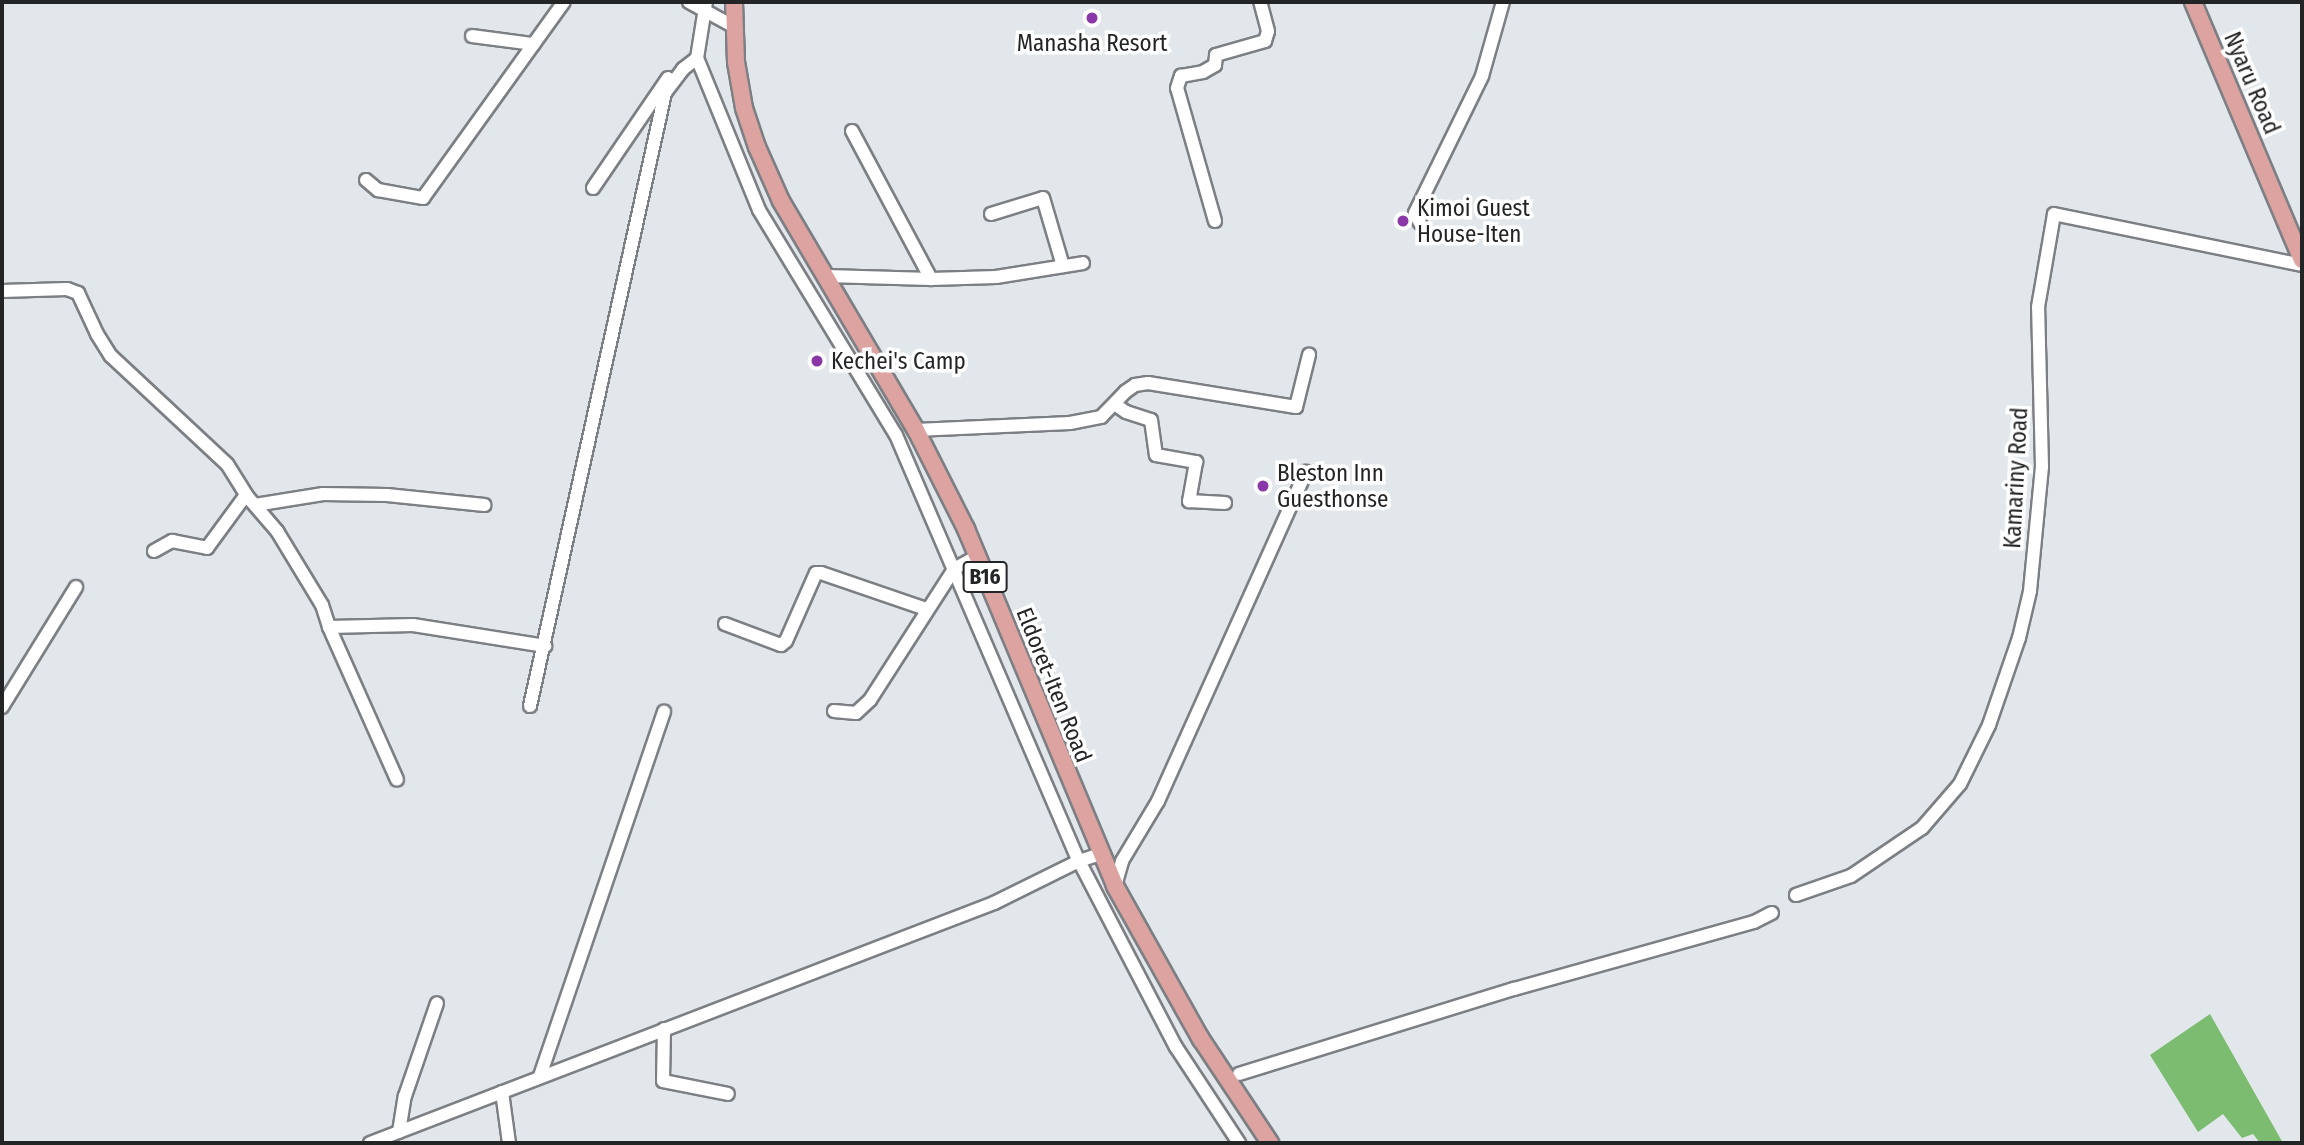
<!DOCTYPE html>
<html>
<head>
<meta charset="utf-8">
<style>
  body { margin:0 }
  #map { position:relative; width:2304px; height:1145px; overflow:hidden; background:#e2e7eb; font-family:"Fira Sans Condensed",sans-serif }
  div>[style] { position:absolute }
  .forest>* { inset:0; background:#7bbc71 }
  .roads { filter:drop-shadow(2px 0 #7c7f83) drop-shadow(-2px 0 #7c7f83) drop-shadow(0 2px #7c7f83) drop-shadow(0 -2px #7c7f83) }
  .minor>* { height:12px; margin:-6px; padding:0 6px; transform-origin:6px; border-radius:6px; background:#fff }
  .major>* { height:16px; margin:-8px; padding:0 8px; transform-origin:8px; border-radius:8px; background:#dda3a1 }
  .dots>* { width:19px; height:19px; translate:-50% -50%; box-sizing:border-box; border:4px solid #fff; border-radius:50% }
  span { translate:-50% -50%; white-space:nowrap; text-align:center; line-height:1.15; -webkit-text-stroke:7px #fff; paint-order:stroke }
  .shield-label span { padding:2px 5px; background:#fff; border:2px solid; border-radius:5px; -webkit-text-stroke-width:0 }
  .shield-label { font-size:21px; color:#232426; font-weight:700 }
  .poi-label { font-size:23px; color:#232426 }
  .left { translate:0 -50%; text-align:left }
  .street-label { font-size:23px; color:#232426 }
  .frame { position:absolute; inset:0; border:4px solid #232426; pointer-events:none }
</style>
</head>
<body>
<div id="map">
  <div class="forest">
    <i style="clip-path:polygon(2210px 1014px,2283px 1143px,2260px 1143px,2253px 1134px,2242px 1138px,2223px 1114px,2198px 1132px,2150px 1055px)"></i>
  </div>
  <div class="roads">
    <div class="minor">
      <i style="left:689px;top:2px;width:50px;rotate:28.6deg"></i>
      <i style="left:472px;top:36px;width:62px;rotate:7.5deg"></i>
      <i style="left:697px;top:58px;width:164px;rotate:67.8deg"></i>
      <i style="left:759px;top:210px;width:263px;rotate:58.7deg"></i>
      <i style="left:896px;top:435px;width:464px;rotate:66.8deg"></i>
      <i style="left:1079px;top:861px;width:210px;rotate:62.5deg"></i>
      <i style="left:1176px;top:1047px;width:115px;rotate:56.7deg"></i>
      <i style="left:852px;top:131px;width:168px;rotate:61.9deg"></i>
      <i style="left:366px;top:180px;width:16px;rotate:40deg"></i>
      <i style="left:378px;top:190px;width:46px;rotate:10.1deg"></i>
      <i style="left:423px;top:198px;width:241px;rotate:-54.3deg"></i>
      <i style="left:593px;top:188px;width:133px;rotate:-55.7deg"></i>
      <i style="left:991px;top:214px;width:54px;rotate:-17.1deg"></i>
      <i style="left:1043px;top:198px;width:71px;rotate:73.6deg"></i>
      <i style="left:1215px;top:221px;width:138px;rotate:-105.9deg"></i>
      <i style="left:1177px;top:88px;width:13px;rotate:-72deg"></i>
      <i style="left:1181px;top:76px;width:22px;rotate:-10deg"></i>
      <i style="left:1203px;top:72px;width:14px;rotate:-30deg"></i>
      <i style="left:1215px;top:65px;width:10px;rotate:-84deg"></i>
      <i style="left:1216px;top:55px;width:51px;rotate:-15.9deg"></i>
      <i style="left:1265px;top:41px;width:10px;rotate:-73deg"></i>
      <i style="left:1268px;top:31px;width:30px;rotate:-105deg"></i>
      <i style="left:1420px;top:223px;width:11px;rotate:-117deg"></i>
      <i style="left:1415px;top:213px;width:153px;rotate:-63.9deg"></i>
      <i style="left:1482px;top:76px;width:77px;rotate:-74.2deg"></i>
      <i style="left:826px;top:276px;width:105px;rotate:1.6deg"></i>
      <i style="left:931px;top:279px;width:65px;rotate:-1.8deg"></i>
      <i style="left:996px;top:277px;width:88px;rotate:-9.1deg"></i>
      <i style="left:2px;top:291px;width:65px;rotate:-1.8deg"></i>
      <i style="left:67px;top:289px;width:12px;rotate:20deg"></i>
      <i style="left:78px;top:293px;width:45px;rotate:65.1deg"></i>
      <i style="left:97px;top:334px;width:26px;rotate:58deg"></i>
      <i style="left:111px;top:356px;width:158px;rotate:43deg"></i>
      <i style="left:227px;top:464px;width:36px;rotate:58deg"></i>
      <i style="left:246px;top:495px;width:48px;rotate:49.3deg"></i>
      <i style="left:277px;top:531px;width:87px;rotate:58.7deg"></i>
      <i style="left:322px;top:605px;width:23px;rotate:72deg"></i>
      <i style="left:329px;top:627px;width:84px;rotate:-1.4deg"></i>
      <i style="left:413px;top:625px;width:134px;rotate:9deg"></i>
      <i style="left:1116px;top:405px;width:12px;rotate:35deg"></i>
      <i style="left:1126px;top:412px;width:26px;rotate:18deg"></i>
      <i style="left:1151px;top:420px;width:35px;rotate:82deg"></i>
      <i style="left:1156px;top:455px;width:41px;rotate:9.9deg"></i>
      <i style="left:1196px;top:462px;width:40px;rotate:100deg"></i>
      <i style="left:1189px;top:501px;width:36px;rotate:3deg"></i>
      <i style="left:916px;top:430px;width:154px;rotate:-2.6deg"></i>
      <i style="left:1070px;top:423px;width:32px;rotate:-11deg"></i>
      <i style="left:1101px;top:417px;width:35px;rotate:-46deg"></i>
      <i style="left:1125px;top:392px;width:12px;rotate:-35deg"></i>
      <i style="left:1135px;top:385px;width:13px;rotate:-9deg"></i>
      <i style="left:1148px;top:383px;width:150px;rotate:9.2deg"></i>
      <i style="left:1296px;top:407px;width:54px;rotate:-76deg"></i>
      <i style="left:255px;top:505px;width:69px;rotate:-9.2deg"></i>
      <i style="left:323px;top:494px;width:64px;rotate:0.9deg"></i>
      <i style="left:387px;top:495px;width:98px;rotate:5.9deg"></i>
      <i style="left:154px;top:551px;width:21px;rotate:-29deg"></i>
      <i style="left:172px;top:541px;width:36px;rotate:11deg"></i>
      <i style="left:207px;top:548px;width:66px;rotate:-53.7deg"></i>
      <i style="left:725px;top:624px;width:60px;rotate:20.6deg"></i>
      <i style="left:781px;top:645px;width:6px;rotate:-39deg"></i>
      <i style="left:786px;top:641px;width:74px;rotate:-66.2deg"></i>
      <i style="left:816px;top:573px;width:5px"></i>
      <i style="left:821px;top:573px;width:111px;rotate:18.9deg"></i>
      <i style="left:329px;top:627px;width:167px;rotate:66deg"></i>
      <i style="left:530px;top:706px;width:628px;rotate:-77.58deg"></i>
      <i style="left:665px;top:93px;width:30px;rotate:-53deg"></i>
      <i style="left:683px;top:69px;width:18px;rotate:-38deg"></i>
      <i style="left:697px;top:58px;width:57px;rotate:-80.9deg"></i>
      <i style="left:2px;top:707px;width:141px;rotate:-58.3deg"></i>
      <i style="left:834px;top:711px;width:22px;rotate:5deg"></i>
      <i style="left:856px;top:713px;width:19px;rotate:-43deg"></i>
      <i style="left:870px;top:700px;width:156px;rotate:-57.3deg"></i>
      <i style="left:954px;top:569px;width:26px;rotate:-29deg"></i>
      <i style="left:1115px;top:886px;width:26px;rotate:-74deg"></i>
      <i style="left:1122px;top:861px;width:70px;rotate:-59deg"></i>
      <i style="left:1158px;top:801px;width:361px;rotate:-65.8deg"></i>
      <i style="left:1796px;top:895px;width:58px;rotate:-19.1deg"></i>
      <i style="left:1851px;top:876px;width:86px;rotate:-34.1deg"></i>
      <i style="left:1922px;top:828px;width:58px;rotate:-49.2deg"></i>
      <i style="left:1960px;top:784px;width:66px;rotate:-63.8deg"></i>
      <i style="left:1989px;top:725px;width:92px;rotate:-71deg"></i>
      <i style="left:2019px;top:638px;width:48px;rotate:-76.8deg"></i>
      <i style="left:2030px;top:591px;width:125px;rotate:-84.5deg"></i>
      <i style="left:2042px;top:467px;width:160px;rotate:-91.4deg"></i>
      <i style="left:2038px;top:307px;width:94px;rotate:-80.2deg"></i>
      <i style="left:2054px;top:214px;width:253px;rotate:11.6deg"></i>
      <i style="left:664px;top:1029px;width:52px;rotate:91.1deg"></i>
      <i style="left:663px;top:1081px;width:66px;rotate:11.3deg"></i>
      <i style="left:1239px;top:1074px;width:288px;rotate:-17.2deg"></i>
      <i style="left:1514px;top:989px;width:249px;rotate:-15.6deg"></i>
      <i style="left:1754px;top:922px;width:20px;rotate:-27deg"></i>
      <i style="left:540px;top:1076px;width:385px;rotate:-71.2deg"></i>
      <i style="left:502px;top:1092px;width:51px;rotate:82.2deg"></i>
      <i style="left:399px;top:1132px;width:36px;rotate:-81deg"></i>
      <i style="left:405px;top:1096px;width:98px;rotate:-71deg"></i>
      <i style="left:370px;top:1143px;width:669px;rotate:-21.04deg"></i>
      <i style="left:994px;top:903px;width:95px;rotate:-26.3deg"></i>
      <i style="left:1079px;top:861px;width:23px;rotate:-18deg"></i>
    </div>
    <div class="major">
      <i style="left:734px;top:2px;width:60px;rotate:88.1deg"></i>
      <i style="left:736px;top:62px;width:47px;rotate:80.1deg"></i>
      <i style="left:744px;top:108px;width:41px;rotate:71.6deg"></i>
      <i style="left:757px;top:147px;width:59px;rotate:66deg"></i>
      <i style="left:781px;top:201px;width:266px;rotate:59.5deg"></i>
      <i style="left:916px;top:430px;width:111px;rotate:63.2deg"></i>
      <i style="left:966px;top:529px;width:387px;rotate:67.3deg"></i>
      <i style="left:1115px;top:886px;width:176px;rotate:60.7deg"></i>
      <i style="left:1201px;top:1039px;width:125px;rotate:56.4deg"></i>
      <i style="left:2193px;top:2px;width:280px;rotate:67.1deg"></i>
    </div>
  </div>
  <div class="dots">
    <i style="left:1092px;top:18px;background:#8a38a7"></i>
    <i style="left:1403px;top:221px;background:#8a38a7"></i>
    <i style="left:817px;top:361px;background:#8a38a7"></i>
    <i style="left:1263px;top:486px;background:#8a38a7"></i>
  </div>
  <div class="shield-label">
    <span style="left:985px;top:577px">B16</span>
  </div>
  <div class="poi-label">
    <span style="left:1092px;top:43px">Manasha Resort</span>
    <span class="left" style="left:1417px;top:221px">Kimoi Guest<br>House-Iten</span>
    <span class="left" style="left:831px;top:361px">Kechei's Camp</span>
    <span class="left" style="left:1277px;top:486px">Bleston Inn<br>Guesthonse</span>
  </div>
  <div class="street-label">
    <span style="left:2252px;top:83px;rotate:67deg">Nyaru Road</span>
    <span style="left:2016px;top:478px;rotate:-87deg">Kamariny Road</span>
    <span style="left:1054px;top:685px;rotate:68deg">Eldoret-Iten Road</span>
  </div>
  <div class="frame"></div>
</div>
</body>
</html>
